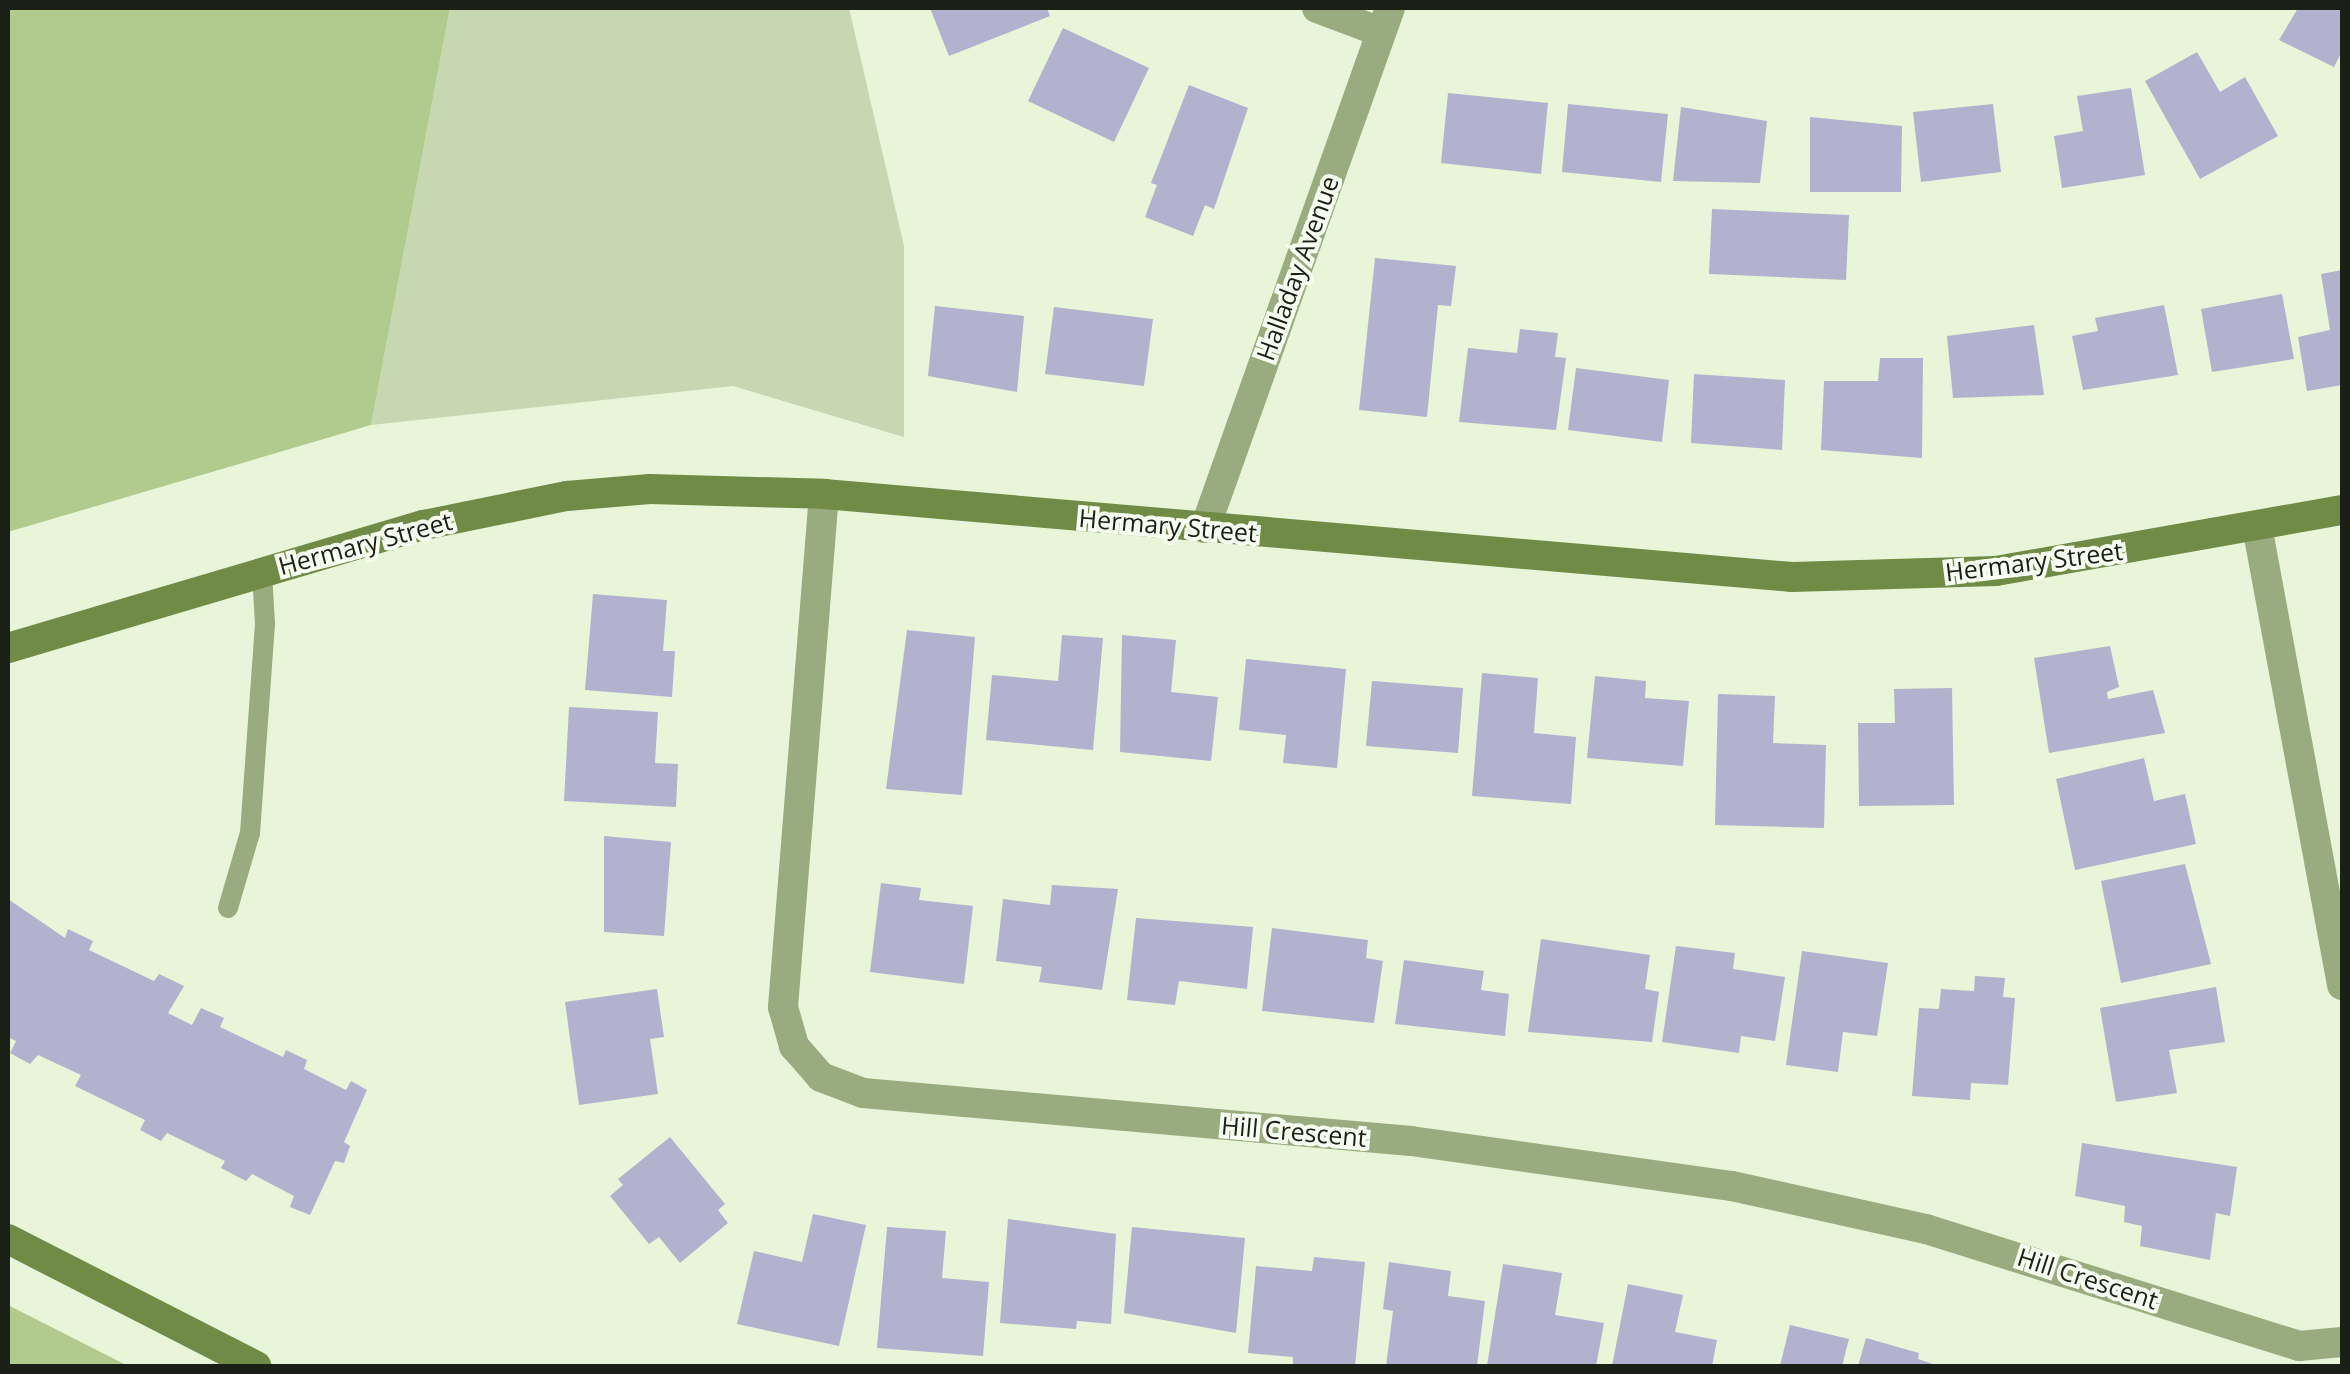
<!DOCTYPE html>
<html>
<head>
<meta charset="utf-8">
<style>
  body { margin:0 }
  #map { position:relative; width:2350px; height:1374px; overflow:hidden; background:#e8f5d9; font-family:"Open Sans",sans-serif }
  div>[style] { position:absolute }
  .green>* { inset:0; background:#c6d7b2 }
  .forest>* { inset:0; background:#b0cb8d }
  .building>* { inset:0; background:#b2b2ce }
  .lane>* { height:20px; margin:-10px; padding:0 10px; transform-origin:10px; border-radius:10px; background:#99ac7f }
  .street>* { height:30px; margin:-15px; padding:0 15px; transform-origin:15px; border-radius:15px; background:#99ac7f }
  .secondary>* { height:30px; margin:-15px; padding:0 15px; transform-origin:15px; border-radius:15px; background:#6f8b46 }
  span { translate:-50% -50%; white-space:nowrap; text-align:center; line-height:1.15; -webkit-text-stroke:8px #fafff4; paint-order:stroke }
  .street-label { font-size:25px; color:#1b2016 }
  .frame { position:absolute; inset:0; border:10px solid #1b2016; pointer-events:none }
</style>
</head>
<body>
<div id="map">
  <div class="green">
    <i style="clip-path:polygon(450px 8px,849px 8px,904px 246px,904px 437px,733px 386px,371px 425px)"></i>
  </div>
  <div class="forest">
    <i style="clip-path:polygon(8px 8px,450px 8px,371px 425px,8px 532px)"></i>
    <i style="clip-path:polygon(8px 1305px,128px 1366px,8px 1366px)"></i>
  </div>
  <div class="building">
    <i style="clip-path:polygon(930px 8px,1047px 8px,1050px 16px,949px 56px)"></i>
    <i style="clip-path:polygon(2298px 8px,2342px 8px,2342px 51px,2334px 67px,2279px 40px)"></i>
    <i style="clip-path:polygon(1063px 28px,1149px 68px,1114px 142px,1028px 101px)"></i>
    <i style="clip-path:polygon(2197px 52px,2220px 92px,2245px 77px,2278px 136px,2200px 179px,2145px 81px)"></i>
    <i style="clip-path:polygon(1189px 85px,1248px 108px,1214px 209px,1205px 205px,1193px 236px,1145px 217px,1157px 185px,1151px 183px)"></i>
    <i style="clip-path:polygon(2131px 88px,2145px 175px,2062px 188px,2054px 136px,2083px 131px,2077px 96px)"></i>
    <i style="clip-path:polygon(1448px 93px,1548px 103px,1541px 174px,1441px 163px)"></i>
    <i style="clip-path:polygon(1568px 104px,1668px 114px,1661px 182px,1562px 172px)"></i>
    <i style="clip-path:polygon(1993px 104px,2001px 172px,1921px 182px,1913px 112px)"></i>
    <i style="clip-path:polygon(1681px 107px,1767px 121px,1760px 183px,1673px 181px)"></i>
    <i style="clip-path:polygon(1810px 117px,1902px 126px,1901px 192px,1810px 192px)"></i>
    <i style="clip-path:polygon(1712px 209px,1849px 215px,1846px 280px,1709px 274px)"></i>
    <i style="clip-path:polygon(1375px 258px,1456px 266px,1451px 306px,1438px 305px,1427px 417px,1359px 410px)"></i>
    <i style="clip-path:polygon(2342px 270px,2342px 385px,2307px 391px,2298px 337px,2330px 330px,2321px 274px)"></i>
    <i style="clip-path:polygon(2282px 294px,2294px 359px,2212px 372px,2201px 309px)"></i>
    <i style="clip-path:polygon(2164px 305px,2178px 375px,2083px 390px,2072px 336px,2098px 331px,2095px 318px)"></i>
    <i style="clip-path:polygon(935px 306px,1024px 316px,1017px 392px,928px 376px)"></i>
    <i style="clip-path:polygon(1054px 307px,1153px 319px,1144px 386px,1045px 374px)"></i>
    <i style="clip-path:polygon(2034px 325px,2044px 395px,1953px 398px,1947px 336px)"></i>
    <i style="clip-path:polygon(1520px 329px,1558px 333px,1555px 357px,1566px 358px,1556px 430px,1459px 422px,1468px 348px,1517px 353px)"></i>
    <i style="clip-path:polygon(1880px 358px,1923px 358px,1922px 458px,1821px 450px,1824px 381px,1878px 381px)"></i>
    <i style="clip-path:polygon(1576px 368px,1669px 380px,1662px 442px,1568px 430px)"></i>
    <i style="clip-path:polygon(1694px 374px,1785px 380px,1782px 450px,1691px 443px)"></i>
    <i style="clip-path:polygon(593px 594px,667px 600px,663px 651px,675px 651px,672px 697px,585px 690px)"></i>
    <i style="clip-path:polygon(907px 630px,975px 637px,962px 795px,886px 789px)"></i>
    <i style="clip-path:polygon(1062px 635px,1103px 638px,1093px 750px,986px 740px,992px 675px,1058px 681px)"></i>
    <i style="clip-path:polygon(1122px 635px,1176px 640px,1171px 692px,1218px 697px,1211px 761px,1120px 752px)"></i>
    <i style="clip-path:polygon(2110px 646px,2119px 687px,2107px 692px,2108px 699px,2153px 690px,2165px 733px,2049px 753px,2034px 658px)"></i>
    <i style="clip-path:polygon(1246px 659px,1346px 669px,1337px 768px,1283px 763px,1286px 735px,1239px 730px)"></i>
    <i style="clip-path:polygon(1482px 673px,1538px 678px,1534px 733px,1576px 737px,1571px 804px,1472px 796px)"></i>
    <i style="clip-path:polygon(1595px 676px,1646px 681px,1645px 698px,1689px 701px,1683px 766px,1587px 758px)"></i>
    <i style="clip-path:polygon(1372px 681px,1463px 688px,1458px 753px,1366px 746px)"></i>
    <i style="clip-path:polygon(1952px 688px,1954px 805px,1859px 806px,1858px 723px,1895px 723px,1894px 689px)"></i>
    <i style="clip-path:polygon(1718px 694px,1775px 696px,1773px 743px,1826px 745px,1824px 828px,1715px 825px)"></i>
    <i style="clip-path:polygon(569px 707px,658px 712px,655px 763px,678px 764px,676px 807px,564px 801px)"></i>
    <i style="clip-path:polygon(2144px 758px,2154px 801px,2185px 794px,2196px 844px,2075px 870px,2056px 779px)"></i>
    <i style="clip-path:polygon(604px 836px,671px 842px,664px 936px,604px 932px)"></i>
    <i style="clip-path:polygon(2185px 864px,2211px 964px,2121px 983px,2101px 881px)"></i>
    <i style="clip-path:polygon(881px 883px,921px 888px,919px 900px,973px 906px,964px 984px,870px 972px)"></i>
    <i style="clip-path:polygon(1052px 885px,1118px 889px,1102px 990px,1039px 982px,1042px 967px,996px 961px,1003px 899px,1050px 905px)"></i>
    <i style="clip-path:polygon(8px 899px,65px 938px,68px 929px,93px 941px,89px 950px,154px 981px,159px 974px,184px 986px,168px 1013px,192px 1025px,201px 1008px,224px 1018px,220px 1027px,283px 1057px,286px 1050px,307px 1060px,304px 1069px,346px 1090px,351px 1081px,367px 1090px,344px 1142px,350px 1146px,344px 1163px,335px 1161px,310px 1215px,290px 1207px,294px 1196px,252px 1174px,246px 1181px,221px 1168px,225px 1161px,167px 1133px,161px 1141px,140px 1130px,145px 1120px,75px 1086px,81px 1075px,38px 1055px,30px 1064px,10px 1053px,16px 1041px,8px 1037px)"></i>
    <i style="clip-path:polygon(1136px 918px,1253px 927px,1247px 989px,1179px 981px,1175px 1005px,1127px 1000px)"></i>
    <i style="clip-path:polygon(1272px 928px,1368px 940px,1366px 958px,1383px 961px,1374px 1023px,1262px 1011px)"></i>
    <i style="clip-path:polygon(1541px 939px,1650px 955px,1645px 989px,1659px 992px,1652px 1042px,1528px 1032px)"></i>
    <i style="clip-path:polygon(1676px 946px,1735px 953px,1733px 969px,1785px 977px,1775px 1041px,1741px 1036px,1739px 1053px,1662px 1042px)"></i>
    <i style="clip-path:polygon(1802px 951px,1888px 963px,1877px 1036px,1843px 1032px,1838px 1072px,1786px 1065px)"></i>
    <i style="clip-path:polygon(1404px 960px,1484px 971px,1481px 990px,1509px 994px,1505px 1036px,1395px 1024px)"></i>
    <i style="clip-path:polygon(1975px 976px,2005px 978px,2003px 997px,2015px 998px,2008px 1085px,1971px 1083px,1970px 1100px,1912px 1096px,1919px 1008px,1939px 1009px,1941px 989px,1974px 991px)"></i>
    <i style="clip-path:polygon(2216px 987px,2225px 1042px,2169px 1050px,2177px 1093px,2116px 1102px,2100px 1008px)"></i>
    <i style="clip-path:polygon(657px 989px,664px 1037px,650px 1039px,658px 1094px,579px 1105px,565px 1002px)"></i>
    <i style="clip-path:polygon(670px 1137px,725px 1204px,718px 1210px,728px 1223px,680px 1263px,659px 1237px,649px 1244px,610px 1196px,623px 1185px,618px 1179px)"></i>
    <i style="clip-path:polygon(2082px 1143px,2237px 1167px,2230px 1216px,2216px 1213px,2210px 1260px,2140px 1246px,2142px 1226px,2124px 1222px,2125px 1206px,2075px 1196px)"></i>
    <i style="clip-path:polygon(813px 1214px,866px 1225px,839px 1346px,737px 1324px,754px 1251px,802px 1262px)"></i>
    <i style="clip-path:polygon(1008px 1219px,1116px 1234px,1111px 1324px,1077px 1321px,1076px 1329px,1000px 1323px)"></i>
    <i style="clip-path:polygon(887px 1227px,946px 1231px,942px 1278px,989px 1282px,983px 1356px,877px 1348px)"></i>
    <i style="clip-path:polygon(1132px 1227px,1245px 1238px,1236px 1333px,1124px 1313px)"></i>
    <i style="clip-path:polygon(1314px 1257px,1365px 1262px,1355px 1366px,1293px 1366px,1293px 1357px,1248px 1353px,1256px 1266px,1312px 1271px)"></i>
    <i style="clip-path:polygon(1389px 1262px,1451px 1271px,1448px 1296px,1485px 1301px,1477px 1366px,1386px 1366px,1393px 1311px,1383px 1309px)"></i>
    <i style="clip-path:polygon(1503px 1264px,1562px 1273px,1555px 1315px,1604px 1323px,1596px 1366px,1487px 1366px)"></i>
    <i style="clip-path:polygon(1628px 1284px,1683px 1295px,1675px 1332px,1717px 1340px,1712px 1366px,1612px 1366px)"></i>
    <i style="clip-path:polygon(1790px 1325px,1849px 1339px,1842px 1366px,1780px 1366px)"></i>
    <i style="clip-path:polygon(1866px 1338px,1919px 1353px,1918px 1359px,1939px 1366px,1858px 1366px)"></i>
  </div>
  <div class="lane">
    <i style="left:228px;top:908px;width:78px;rotate:-73.7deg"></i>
    <i style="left:250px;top:833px;width:210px;rotate:-85.9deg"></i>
    <i style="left:265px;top:624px;width:52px;rotate:-93.3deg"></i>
  </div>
  <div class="street">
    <i style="left:1317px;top:8px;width:68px;rotate:20.6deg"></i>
    <i style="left:824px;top:494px;width:515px;rotate:94.57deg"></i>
    <i style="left:783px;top:1007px;width:41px;rotate:74.2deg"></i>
    <i style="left:794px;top:1046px;width:41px;rotate:48.9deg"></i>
    <i style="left:821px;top:1077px;width:45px;rotate:20.9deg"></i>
    <i style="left:863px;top:1093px;width:550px;rotate:5.01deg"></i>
    <i style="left:1411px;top:1141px;width:324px;rotate:8deg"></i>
    <i style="left:1732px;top:1186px;width:199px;rotate:12.5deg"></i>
    <i style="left:1926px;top:1229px;width:391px;rotate:17.4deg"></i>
    <i style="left:2299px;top:1346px;width:43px;rotate:-5.3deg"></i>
    <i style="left:2257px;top:526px;width:467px;rotate:79.5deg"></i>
    <i style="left:1205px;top:528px;width:552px;rotate:-70.42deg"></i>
  </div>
  <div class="secondary">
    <i style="left:8px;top:648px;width:434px;rotate:-16.5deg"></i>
    <i style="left:424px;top:525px;width:146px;rotate:-11.5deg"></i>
    <i style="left:567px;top:496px;width:83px;rotate:-4.8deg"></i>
    <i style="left:650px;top:489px;width:174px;rotate:1.6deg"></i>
    <i style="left:824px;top:494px;width:972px;rotate:4.9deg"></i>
    <i style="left:1792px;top:577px;width:204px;rotate:-1.7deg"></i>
    <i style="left:1996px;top:571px;width:351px;rotate:-10deg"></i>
    <i style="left:8px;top:1239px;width:279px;rotate:27.1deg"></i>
  </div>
  <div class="street-label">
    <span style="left:1297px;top:268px;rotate:-70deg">Halladay Avenue</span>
    <span style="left:1168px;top:525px;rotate:5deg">Hermary Street</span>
    <span style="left:365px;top:543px;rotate:-15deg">Hermary Street</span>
    <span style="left:2034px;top:561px;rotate:-7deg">Hermary Street</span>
    <span style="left:1294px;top:1131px;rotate:5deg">Hill Crescent</span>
    <span style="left:2088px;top:1278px;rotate:18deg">Hill Crescent</span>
  </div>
  <div class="frame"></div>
</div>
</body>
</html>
